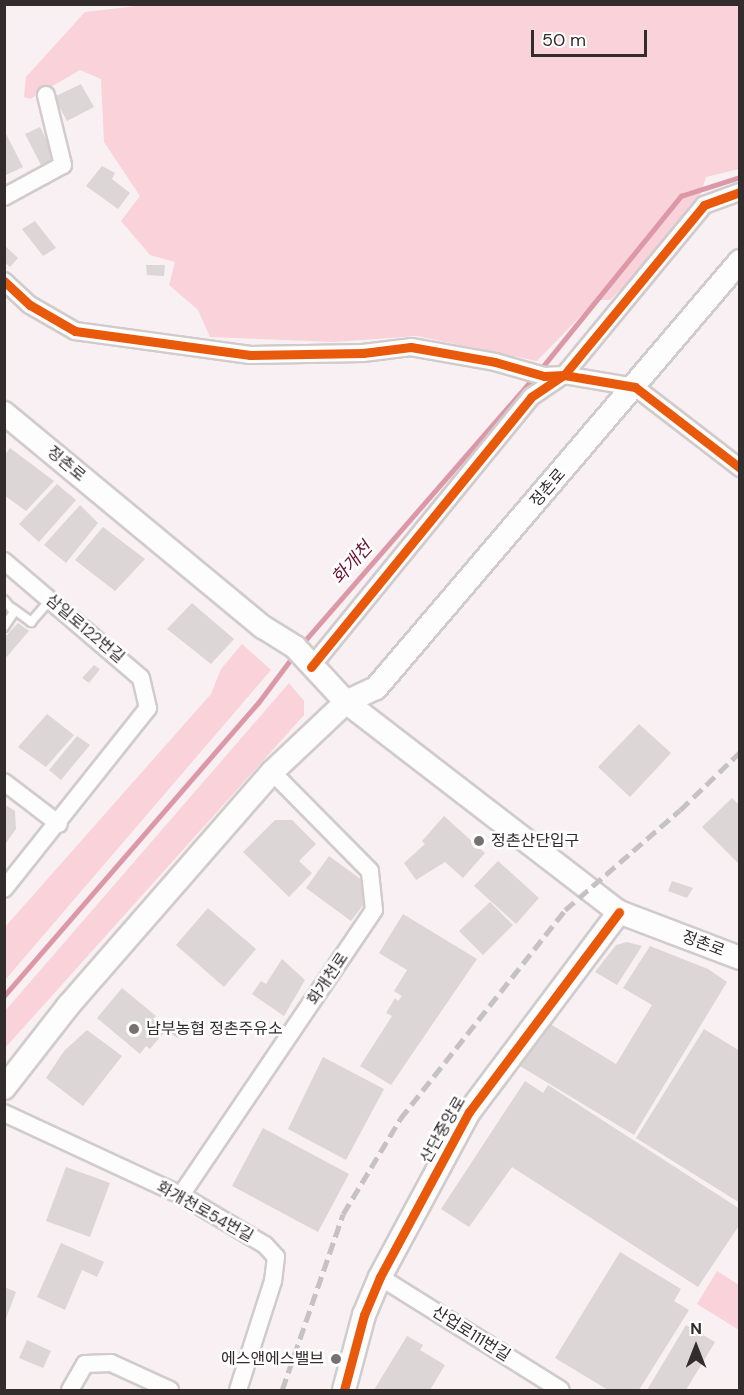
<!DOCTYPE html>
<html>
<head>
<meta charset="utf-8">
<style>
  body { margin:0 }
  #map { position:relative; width:744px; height:1395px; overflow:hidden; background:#f8f0f2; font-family:"DM Sans","Noto Sans KR",sans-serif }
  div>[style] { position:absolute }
  .green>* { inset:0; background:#fad2d9 }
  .stream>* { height:4.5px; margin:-2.25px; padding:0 2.25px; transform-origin:2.25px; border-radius:2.25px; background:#dd98a8 }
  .building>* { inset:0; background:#dcd6d7 }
  .roads { filter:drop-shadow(2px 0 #d1cbcc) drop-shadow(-2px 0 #d1cbcc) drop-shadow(0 2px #d1cbcc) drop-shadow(0 -2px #d1cbcc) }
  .lane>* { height:8px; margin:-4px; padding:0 4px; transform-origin:4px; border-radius:4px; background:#fefdfd }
  .street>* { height:16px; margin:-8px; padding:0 8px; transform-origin:8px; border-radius:8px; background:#fefdfd }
  .secondary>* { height:22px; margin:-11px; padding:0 11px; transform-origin:11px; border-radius:11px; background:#fefdfd }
  .rail>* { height:4.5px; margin-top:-2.25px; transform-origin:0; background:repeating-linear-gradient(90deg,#c4c2c2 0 12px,transparent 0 18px) }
  .cycleway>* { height:9px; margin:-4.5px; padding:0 4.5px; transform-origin:4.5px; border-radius:4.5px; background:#e8590c }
  .dots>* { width:16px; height:16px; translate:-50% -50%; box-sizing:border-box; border:3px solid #fff; border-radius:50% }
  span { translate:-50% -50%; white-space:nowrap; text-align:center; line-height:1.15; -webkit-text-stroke:5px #fff; paint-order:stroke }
  .street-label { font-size:16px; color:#322c2d }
  .poi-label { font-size:16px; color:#322c2d }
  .left { translate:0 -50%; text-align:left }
  .right { translate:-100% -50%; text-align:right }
  .water-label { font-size:18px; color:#69122e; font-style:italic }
  .frame { position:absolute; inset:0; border:6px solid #322c2d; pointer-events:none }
  .north { position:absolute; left:666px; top:1317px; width:60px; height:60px; -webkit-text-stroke:4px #fff; paint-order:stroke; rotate:0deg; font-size:16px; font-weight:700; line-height:24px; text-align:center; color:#322c2d }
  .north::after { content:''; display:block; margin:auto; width:21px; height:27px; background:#322c2d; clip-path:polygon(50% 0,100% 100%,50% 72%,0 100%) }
  .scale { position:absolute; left:531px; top:30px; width:116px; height:27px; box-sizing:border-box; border:3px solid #322c2d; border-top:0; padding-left:8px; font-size:18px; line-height:21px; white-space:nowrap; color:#322c2d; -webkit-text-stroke:4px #fff; paint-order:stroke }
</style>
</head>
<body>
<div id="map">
  <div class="green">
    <i style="clip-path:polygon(145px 5px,739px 5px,739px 169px,706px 177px,697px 206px,678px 232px,610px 300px,596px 300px,537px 361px,417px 336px,334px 342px,210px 337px,198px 310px,169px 285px,175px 262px,150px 255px,121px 221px,140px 196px,104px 142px,101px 79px,80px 70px,30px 99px,24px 97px,26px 77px,85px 12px)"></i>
    <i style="clip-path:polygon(242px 644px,271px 670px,5px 980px,5px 927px,211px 694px,221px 669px)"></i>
    <i style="clip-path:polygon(289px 683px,304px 701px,304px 715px,5px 1048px,5px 1011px)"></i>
    <i style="clip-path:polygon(717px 1271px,739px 1285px,739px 1330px,697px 1304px)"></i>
  </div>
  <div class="stream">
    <i style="left:540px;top:370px;width:224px;rotate:-51deg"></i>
    <i style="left:681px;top:196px;width:62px;rotate:-17.9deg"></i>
    <i style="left:302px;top:644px;width:355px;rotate:-49deg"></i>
    <i style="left:4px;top:996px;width:388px;rotate:-49.1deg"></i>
    <i style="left:258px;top:703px;width:60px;rotate:-53.1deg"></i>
  </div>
  <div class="building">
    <i style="clip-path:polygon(81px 84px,94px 107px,67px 121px,54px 97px)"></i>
    <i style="clip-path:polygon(40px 127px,56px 158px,41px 165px,25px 134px)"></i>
    <i style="clip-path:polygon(4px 130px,23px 167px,4px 176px)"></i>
    <i style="clip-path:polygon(102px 166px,115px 173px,112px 179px,130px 193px,118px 209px,86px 186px)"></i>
    <i style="clip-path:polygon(35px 221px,56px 248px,43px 256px,22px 229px)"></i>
    <i style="clip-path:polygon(4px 245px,18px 258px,10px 267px,4px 262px)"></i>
    <i style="clip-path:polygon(146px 265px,165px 265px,164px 276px,147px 275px)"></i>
    <i style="clip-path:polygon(10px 448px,54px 481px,26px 511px,4px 495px,4px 456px)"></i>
    <i style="clip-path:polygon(57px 484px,76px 500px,39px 542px,19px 524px)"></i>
    <i style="clip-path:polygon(80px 505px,98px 523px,66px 563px,44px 545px)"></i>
    <i style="clip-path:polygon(103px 527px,145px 559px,115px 591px,75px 560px)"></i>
    <i style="clip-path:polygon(192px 603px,234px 639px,211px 664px,167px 629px)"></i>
    <i style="clip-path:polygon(18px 623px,29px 631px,4px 660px,4px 638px)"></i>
    <i style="clip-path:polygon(94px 665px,100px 669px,89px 683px,82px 678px)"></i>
    <i style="clip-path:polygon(47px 714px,74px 735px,46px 767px,18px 747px)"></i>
    <i style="clip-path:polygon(639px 724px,671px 753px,630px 797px,598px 767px)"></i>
    <i style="clip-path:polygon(77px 736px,90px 745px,61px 780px,49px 770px)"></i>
    <i style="clip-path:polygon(732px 798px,740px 806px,738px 863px,702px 827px)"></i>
    <i style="clip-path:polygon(4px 804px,15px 811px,16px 829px,4px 846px)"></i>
    <i style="clip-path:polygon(444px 816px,485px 853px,463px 878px,445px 862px,416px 880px,404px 863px,425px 844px,422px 841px)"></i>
    <i style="clip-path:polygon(275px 820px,292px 820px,316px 844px,299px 861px,312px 873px,289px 897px,243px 852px)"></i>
    <i style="clip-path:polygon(329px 856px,366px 883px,367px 900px,351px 921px,306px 888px)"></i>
    <i style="clip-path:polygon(498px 861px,539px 898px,516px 924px,474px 886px)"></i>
    <i style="clip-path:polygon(672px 881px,693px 888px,687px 898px,668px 891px)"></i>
    <i style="clip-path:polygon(490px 902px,513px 925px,483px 955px,459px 931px)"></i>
    <i style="clip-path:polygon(208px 908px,256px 949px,224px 987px,176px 945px)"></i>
    <i style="clip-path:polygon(403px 914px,477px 959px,391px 1085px,360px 1066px,392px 1016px,386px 1013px,395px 998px,398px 1001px,402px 996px,394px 991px,407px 970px,379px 953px)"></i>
    <i style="clip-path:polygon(627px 942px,642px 946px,617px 985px,595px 972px,616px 945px)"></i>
    <i style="clip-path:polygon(650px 946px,708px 969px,727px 982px,634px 1135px,520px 1066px,547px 1022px,616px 1064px,652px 1005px,623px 988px)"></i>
    <i style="clip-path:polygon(282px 959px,305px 980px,284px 1016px,252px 994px,261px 981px,266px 984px)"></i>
    <i style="clip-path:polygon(122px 988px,156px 1016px,153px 1019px,166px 1030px,150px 1049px,146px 1046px,140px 1054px,97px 1018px)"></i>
    <i style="clip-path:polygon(174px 1026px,182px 1033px,177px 1038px,170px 1032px)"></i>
    <i style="clip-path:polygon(704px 1029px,740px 1051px,740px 1203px,636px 1138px)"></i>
    <i style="clip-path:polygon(87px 1030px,122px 1056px,83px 1106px,46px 1078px,64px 1051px)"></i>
    <i style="clip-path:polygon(323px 1057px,384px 1089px,346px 1160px,288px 1129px)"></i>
    <i style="clip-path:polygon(525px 1081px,543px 1093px,548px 1085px,740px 1209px,740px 1224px,698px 1287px,512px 1167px,469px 1227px,441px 1209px)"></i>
    <i style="clip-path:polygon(263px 1128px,349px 1174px,318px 1232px,232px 1186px)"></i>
    <i style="clip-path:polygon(66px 1167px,110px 1183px,90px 1237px,46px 1221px)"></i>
    <i style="clip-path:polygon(61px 1243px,104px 1262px,97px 1277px,82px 1270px,65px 1310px,37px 1297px)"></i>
    <i style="clip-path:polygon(620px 1252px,681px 1289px,674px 1301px,689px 1310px,639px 1390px,608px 1390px,555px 1358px)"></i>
    <i style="clip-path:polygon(4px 1287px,16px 1292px,5px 1321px,4px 1321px)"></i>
    <i style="clip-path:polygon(686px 1325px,715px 1342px,686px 1390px,647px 1390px)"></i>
    <i style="clip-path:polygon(407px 1336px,423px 1345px,420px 1350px,445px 1365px,430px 1390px,374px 1390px)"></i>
    <i style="clip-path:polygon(27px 1340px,51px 1351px,43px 1368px,19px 1358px)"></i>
  </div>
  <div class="roads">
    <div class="lane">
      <i style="left:4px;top:600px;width:16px;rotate:50deg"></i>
      <i style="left:14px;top:612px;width:18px;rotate:124deg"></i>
      <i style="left:12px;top:608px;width:24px;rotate:36deg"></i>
      <i style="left:31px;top:622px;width:29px;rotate:-49deg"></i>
    </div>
    <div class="street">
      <i style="left:4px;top:197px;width:67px;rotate:-28.5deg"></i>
      <i style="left:63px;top:165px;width:72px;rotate:-103.7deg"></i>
      <i style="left:4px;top:281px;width:35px;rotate:43deg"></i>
      <i style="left:30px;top:305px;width:52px;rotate:30deg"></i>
      <i style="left:75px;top:331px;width:177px;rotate:7.8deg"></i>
      <i style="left:250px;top:355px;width:113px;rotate:-1deg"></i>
      <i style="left:363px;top:353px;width:48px;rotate:-7.1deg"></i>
      <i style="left:411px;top:347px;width:85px;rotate:10.1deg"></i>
      <i style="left:495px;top:362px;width:51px;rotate:15.9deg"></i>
      <i style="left:544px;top:376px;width:20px;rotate:-3deg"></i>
      <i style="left:564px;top:375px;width:72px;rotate:9.6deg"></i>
      <i style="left:635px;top:387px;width:133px;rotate:37.6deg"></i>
      <i style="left:4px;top:561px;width:180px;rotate:40.5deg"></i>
      <i style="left:141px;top:678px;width:31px;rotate:77deg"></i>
      <i style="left:148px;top:708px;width:231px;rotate:128.5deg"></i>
      <i style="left:311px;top:667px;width:348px;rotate:-50.8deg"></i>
      <i style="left:531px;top:397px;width:40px;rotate:-34deg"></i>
      <i style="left:564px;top:375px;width:220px;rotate:-50.5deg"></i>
      <i style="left:704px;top:205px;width:38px;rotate:-20deg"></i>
      <i style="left:4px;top:782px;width:69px;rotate:37.4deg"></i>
      <i style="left:4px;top:1113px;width:195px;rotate:24.9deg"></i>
      <i style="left:181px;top:1195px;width:98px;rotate:30.8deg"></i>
      <i style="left:265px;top:1245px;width:16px;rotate:47deg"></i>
      <i style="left:276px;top:1257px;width:24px;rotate:97deg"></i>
      <i style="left:273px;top:1281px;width:114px;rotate:107.8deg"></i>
      <i style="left:181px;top:1195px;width:344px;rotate:-55.9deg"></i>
      <i style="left:374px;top:910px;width:39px;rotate:-96deg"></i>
      <i style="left:370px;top:871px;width:139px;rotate:-134.7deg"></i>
      <i style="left:380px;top:1277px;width:213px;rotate:32deg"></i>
      <i style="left:70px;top:1390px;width:30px;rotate:-60deg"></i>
      <i style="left:85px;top:1364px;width:26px;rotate:-2deg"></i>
      <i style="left:111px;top:1363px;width:65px;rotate:24.6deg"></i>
    </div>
    <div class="secondary">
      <i style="left:4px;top:413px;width:336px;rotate:39.6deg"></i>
      <i style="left:263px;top:627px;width:38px;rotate:32deg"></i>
      <i style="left:295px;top:647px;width:75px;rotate:47.2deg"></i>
      <i style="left:346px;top:702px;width:344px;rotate:37.6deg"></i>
      <i style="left:619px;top:912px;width:129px;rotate:20.8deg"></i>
      <i style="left:4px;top:1088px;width:104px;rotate:-52deg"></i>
      <i style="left:68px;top:1006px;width:310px;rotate:-48.9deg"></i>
      <i style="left:272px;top:772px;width:102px;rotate:-43.4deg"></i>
      <i style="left:346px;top:702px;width:33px;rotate:-25deg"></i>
      <i style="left:376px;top:688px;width:561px;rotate:-49.55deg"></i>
      <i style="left:344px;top:1390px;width:78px;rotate:-75.1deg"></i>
      <i style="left:364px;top:1315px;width:41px;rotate:-67.2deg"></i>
      <i style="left:380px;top:1277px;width:187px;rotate:-61.7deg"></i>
      <i style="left:469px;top:1112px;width:250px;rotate:-53.1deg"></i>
    </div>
  </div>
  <div class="rail">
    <i style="left:282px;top:1390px;width:186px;rotate:-70.9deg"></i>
    <i style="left:343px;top:1214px;width:111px;rotate:-59deg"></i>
    <i style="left:400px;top:1119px;width:266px;rotate:-51.7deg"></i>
    <i style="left:565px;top:910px;width:152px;rotate:-41deg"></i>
    <i style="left:680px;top:810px;width:83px;rotate:-44deg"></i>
  </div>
  <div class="cycleway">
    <i style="left:4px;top:281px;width:35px;rotate:43deg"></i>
    <i style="left:30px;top:305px;width:52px;rotate:30deg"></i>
    <i style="left:75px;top:331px;width:177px;rotate:7.8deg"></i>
    <i style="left:250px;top:355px;width:113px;rotate:-1deg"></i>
    <i style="left:363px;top:353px;width:48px;rotate:-7.1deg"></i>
    <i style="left:411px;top:347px;width:85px;rotate:10.1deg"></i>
    <i style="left:495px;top:362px;width:51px;rotate:15.9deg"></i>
    <i style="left:544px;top:376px;width:20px;rotate:-3deg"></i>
    <i style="left:564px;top:375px;width:72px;rotate:9.6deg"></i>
    <i style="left:635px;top:387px;width:133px;rotate:37.6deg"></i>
    <i style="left:311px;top:667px;width:348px;rotate:-50.8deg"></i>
    <i style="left:531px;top:397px;width:40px;rotate:-34deg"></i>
    <i style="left:564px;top:375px;width:220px;rotate:-50.5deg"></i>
    <i style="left:704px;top:205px;width:38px;rotate:-20deg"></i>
    <i style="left:344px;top:1390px;width:78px;rotate:-75.1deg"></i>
    <i style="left:364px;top:1315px;width:41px;rotate:-67.2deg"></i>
    <i style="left:380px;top:1277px;width:187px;rotate:-61.7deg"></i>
    <i style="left:469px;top:1112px;width:250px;rotate:-53.1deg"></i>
  </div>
  <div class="dots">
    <i style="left:479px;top:841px;background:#777172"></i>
    <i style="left:134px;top:1029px;background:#777172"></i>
    <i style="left:336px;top:1359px;background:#777172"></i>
  </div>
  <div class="street-label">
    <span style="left:66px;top:464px;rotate:40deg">정촌로</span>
    <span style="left:548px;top:488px;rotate:-49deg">정촌로</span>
    <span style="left:85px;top:629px;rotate:40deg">삼일로122번길</span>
    <span style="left:703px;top:944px;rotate:21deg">정촌로</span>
    <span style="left:328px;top:979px;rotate:-56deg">화개천로</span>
    <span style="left:443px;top:1130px;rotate:-60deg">산단중앙로</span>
    <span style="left:205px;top:1212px;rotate:29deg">화개천로54번길</span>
    <span style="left:471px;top:1334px;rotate:32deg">산업로111번길</span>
  </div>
  <div class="poi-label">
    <span class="left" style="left:491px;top:841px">정촌산단입구</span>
    <span class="left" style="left:146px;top:1029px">남부농협 정촌주유소</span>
    <span class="right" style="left:324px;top:1359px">에스앤에스밸브</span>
  </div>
  <div class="water-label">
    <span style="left:352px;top:563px;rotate:-48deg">화개천</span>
  </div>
  <div class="frame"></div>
  <div class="north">N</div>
  <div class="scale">50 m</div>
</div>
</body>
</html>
